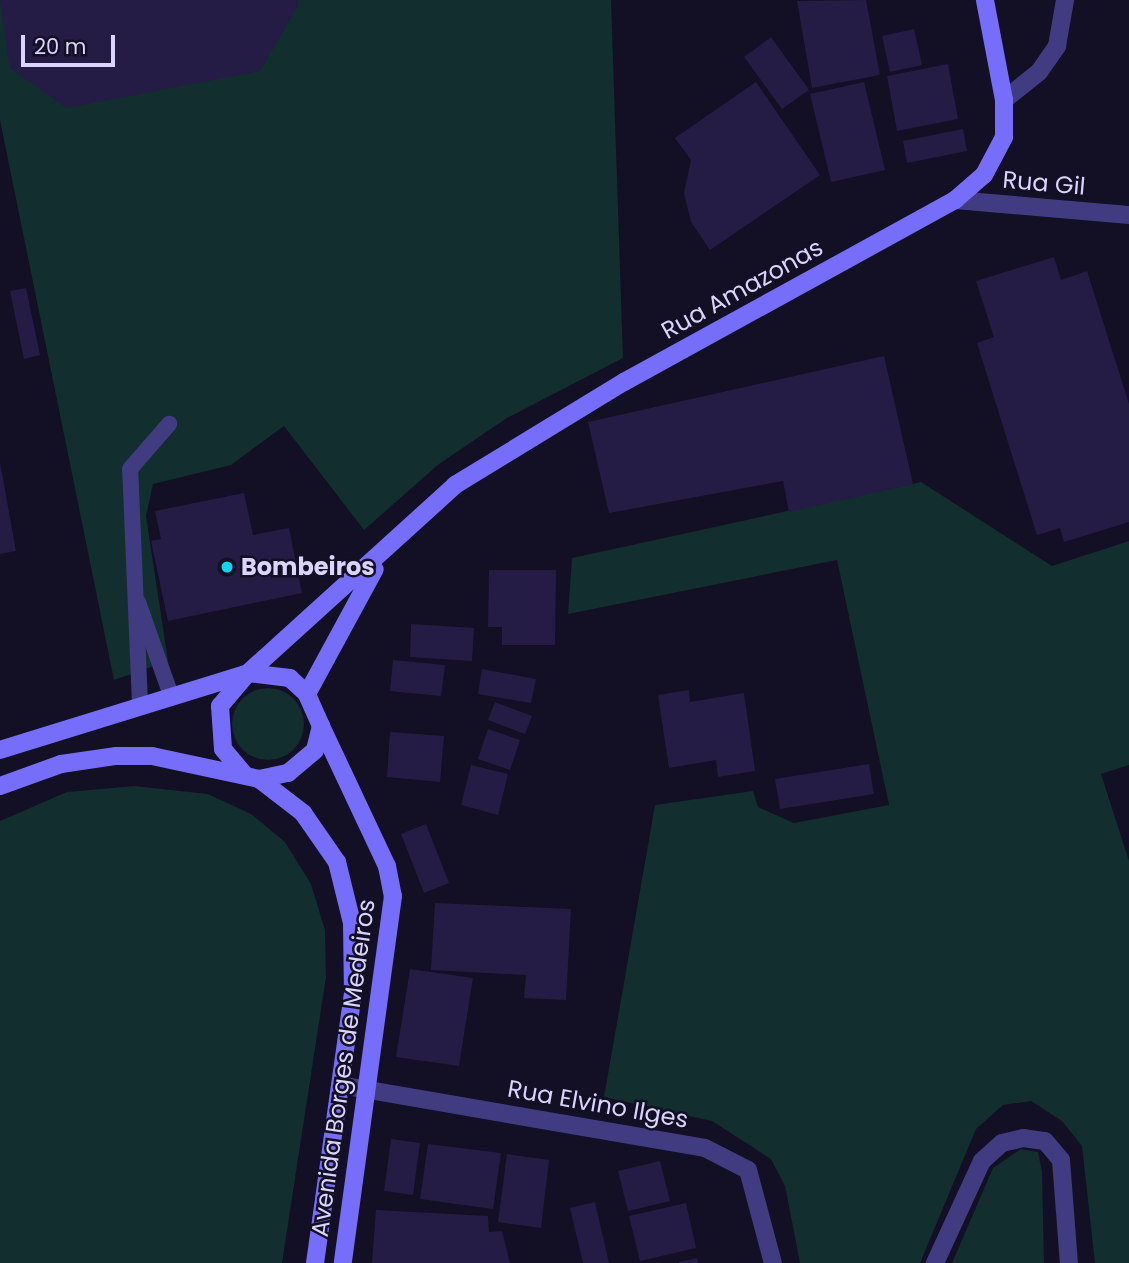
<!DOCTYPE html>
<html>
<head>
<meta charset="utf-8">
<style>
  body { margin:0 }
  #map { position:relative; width:1129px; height:1263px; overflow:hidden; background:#130f24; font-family:Poppins,sans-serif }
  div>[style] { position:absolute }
  .green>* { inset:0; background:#122e2e }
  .round { border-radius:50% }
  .building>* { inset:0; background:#251c45 }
  .lane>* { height:16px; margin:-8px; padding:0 8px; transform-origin:8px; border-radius:8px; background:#413c82 }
  .street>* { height:18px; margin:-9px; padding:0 9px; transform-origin:9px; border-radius:9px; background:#413c82 }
  .secondary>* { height:18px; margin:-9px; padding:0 9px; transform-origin:9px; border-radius:9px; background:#766efb }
  .dots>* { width:19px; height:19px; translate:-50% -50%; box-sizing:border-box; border:4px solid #130f24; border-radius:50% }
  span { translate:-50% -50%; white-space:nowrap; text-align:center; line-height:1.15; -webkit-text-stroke:5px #130f24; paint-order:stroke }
  .street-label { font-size:24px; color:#dad4fe }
  .poi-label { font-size:24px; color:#dad4fe; font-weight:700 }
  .left { translate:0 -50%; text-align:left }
  .scale { position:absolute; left:21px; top:35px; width:94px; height:32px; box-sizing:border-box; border:4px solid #dad4fe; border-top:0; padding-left:9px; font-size:21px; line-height:24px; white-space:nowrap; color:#dad4fe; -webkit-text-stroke:5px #130f24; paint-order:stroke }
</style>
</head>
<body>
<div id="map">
  <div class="green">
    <i style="clip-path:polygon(0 0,611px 0,623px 358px,507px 418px,439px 464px,364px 530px,284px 426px,231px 465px,153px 484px,146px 516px,168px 661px,114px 680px,0 120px)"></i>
    <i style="clip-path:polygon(921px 482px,1052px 566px,1129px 541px,1129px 765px,1101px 774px,1129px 861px,1129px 1263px,1095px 1263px,1082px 1146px,1062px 1121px,1031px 1101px,1003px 1105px,976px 1129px,920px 1263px,800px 1263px,785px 1186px,771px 1159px,712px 1121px,604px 1097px,655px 805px,753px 791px,758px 807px,794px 823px,889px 805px,837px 560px,568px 614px,572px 558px)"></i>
    <i class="round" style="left:232px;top:688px;width:72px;height:72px"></i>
    <i style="clip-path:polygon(134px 786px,208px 794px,251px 814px,285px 842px,311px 884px,325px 930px,326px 977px,282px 1263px,0 1263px,0 821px,67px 792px)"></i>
    <i style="clip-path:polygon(1021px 1149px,1038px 1152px,1042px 1172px,1044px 1263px,952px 1263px,993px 1168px)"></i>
  </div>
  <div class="building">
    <i style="clip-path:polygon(0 0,298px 0,299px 4px,260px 71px,67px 108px,10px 68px)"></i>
    <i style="clip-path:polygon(866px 0,880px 75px,812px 88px,797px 1px)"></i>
    <i style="clip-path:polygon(914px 29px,922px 65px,890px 72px,882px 36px)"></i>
    <i style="clip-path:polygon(771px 37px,809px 90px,782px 109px,744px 57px)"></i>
    <i style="clip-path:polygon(948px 64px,958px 119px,897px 131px,887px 76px)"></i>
    <i style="clip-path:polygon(756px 82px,820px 175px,710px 250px,691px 222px,684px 193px,691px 160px,675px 138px)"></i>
    <i style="clip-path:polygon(864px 82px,885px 170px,831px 182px,810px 94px)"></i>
    <i style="clip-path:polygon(963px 129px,967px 151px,907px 163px,903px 141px)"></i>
    <i style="clip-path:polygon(1054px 257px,1061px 280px,1087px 271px,1129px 404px,1129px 522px,1064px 542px,1060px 528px,1037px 535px,977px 343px,994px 337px,976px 281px)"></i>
    <i style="clip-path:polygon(26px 288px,40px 355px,24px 359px,10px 291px)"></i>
    <i style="clip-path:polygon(884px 356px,913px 484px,789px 512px,783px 481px,609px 513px,588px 422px)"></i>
    <i style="clip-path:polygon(0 462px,16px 551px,0 554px)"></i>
    <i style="clip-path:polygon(244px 493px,253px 535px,289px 528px,302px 593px,168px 621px,151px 541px,161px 539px,155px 511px)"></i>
    <i style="clip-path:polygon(489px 570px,556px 570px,555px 645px,502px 645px,502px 627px,488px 627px)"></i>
    <i style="clip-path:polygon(411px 624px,474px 628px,472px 661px,410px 657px)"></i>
    <i style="clip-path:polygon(393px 660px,445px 665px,441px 696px,390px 691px)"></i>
    <i style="clip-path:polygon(482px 669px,536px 679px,531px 703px,478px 694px)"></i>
    <i style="clip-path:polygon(689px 690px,690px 702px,744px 693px,755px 771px,718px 777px,716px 760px,669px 768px,658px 695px)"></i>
    <i style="clip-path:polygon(495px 702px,532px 716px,525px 734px,488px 720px)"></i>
    <i style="clip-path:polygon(488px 729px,520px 740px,510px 770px,478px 759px)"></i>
    <i style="clip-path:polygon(390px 732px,444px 736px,440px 782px,387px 777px)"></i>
    <i style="clip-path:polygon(869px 764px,874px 794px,780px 809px,775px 779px)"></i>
    <i style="clip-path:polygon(471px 765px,508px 774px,498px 815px,461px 805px)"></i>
    <i style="clip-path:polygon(426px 824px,449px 883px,424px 893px,401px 834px)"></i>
    <i style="clip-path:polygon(435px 903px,571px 909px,566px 1000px,524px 998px,526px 975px,431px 970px)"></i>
    <i style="clip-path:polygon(410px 969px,473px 978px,459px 1066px,396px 1057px)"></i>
    <i style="clip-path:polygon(391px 1139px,420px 1143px,413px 1195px,384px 1191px)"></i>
    <i style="clip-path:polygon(428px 1144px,501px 1153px,493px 1209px,420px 1199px)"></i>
    <i style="clip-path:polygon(507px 1154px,549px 1160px,541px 1228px,498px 1222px)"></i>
    <i style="clip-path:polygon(660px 1161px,670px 1201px,628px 1211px,618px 1171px)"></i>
    <i style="clip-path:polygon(595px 1202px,609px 1263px,583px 1263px,570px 1208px)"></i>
    <i style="clip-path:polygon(686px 1203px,696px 1248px,640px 1261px,629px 1216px)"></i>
    <i style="clip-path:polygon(376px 1210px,488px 1216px,489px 1232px,502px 1231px,510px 1263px,372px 1263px)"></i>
    <i style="clip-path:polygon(697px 1258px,698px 1263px,679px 1263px,679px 1262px)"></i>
  </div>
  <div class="lane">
    <i style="left:138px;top:602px;width:99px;rotate:70.5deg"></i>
    <i style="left:140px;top:704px;width:235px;rotate:-92.4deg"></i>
    <i style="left:130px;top:469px;width:60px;rotate:-49.1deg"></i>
  </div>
  <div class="street">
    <i style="left:1004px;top:100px;width:45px;rotate:-38.7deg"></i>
    <i style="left:1039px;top:72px;width:32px;rotate:-55deg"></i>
    <i style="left:1057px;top:46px;width:47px;rotate:-80.1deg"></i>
    <i style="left:955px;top:200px;width:175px;rotate:4.9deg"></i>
    <i style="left:340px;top:1085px;width:370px;rotate:9.8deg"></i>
    <i style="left:705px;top:1148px;width:48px;rotate:27.1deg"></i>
    <i style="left:748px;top:1170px;width:96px;rotate:75deg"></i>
    <i style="left:935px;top:1263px;width:112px;rotate:-65.3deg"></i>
    <i style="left:982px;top:1161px;width:27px;rotate:-42deg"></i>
    <i style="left:1002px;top:1143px;width:22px;rotate:-13deg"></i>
    <i style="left:1023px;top:1138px;width:22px;rotate:8deg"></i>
    <i style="left:1045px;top:1141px;width:25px;rotate:50deg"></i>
    <i style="left:1061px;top:1160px;width:103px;rotate:85.6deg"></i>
  </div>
  <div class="secondary">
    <i style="left:307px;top:694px;width:142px;rotate:-61.5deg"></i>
    <i style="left:321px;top:726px;width:155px;rotate:64.8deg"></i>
    <i style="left:387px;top:866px;width:31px;rotate:79deg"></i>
    <i style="left:393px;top:896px;width:370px;rotate:97.8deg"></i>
    <i style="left:0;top:750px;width:260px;rotate:-17.2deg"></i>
    <i style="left:248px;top:673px;width:280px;rotate:-42.2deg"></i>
    <i style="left:455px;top:485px;width:198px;rotate:-31.4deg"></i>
    <i style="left:624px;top:382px;width:378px;rotate:-28.8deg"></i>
    <i style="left:955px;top:200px;width:38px;rotate:-41deg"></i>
    <i style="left:984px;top:175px;width:43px;rotate:-62.2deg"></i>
    <i style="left:1004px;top:137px;width:37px;rotate:-90deg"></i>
    <i style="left:1004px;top:100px;width:102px;rotate:-100.8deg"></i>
    <i style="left:259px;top:779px;width:56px;rotate:37.7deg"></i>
    <i style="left:303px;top:813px;width:60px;rotate:55.2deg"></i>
    <i style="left:337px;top:862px;width:63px;rotate:76.2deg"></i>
    <i style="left:352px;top:923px;width:70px;rotate:89.2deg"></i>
    <i style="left:353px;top:993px;width:273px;rotate:98deg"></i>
    <i style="left:0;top:786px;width:65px;rotate:-19.8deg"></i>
    <i style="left:61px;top:764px;width:56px;rotate:-8.3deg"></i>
    <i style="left:116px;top:756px;width:36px"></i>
    <i style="left:152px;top:756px;width:109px;rotate:12.1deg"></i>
    <i style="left:259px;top:779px;width:30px;rotate:-12deg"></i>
    <i style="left:288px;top:773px;width:35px;rotate:-40deg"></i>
    <i style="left:315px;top:750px;width:25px;rotate:-76deg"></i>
    <i style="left:321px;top:726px;width:35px;rotate:-114deg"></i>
    <i style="left:307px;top:694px;width:23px;rotate:-137deg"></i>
    <i style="left:290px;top:678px;width:42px;rotate:-173.2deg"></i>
    <i style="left:248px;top:673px;width:43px;rotate:130.3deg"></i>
    <i style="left:220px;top:706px;width:43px;rotate:86deg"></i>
    <i style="left:223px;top:749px;width:33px;rotate:50deg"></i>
  </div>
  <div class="dots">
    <i style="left:227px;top:567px;background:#07d6f6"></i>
  </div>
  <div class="street-label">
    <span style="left:1044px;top:183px;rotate:5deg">Rua Gil</span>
    <span style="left:742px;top:289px;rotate:-29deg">Rua Amazonas</span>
    <span style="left:343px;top:1068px;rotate:-82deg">Avenida Borges de Medeiros</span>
    <span style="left:598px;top:1104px;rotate:10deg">Rua Elvino Ilges</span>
  </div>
  <div class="poi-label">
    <span class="left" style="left:241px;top:567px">Bombeiros</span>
  </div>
  <div class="scale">20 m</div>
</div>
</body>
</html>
